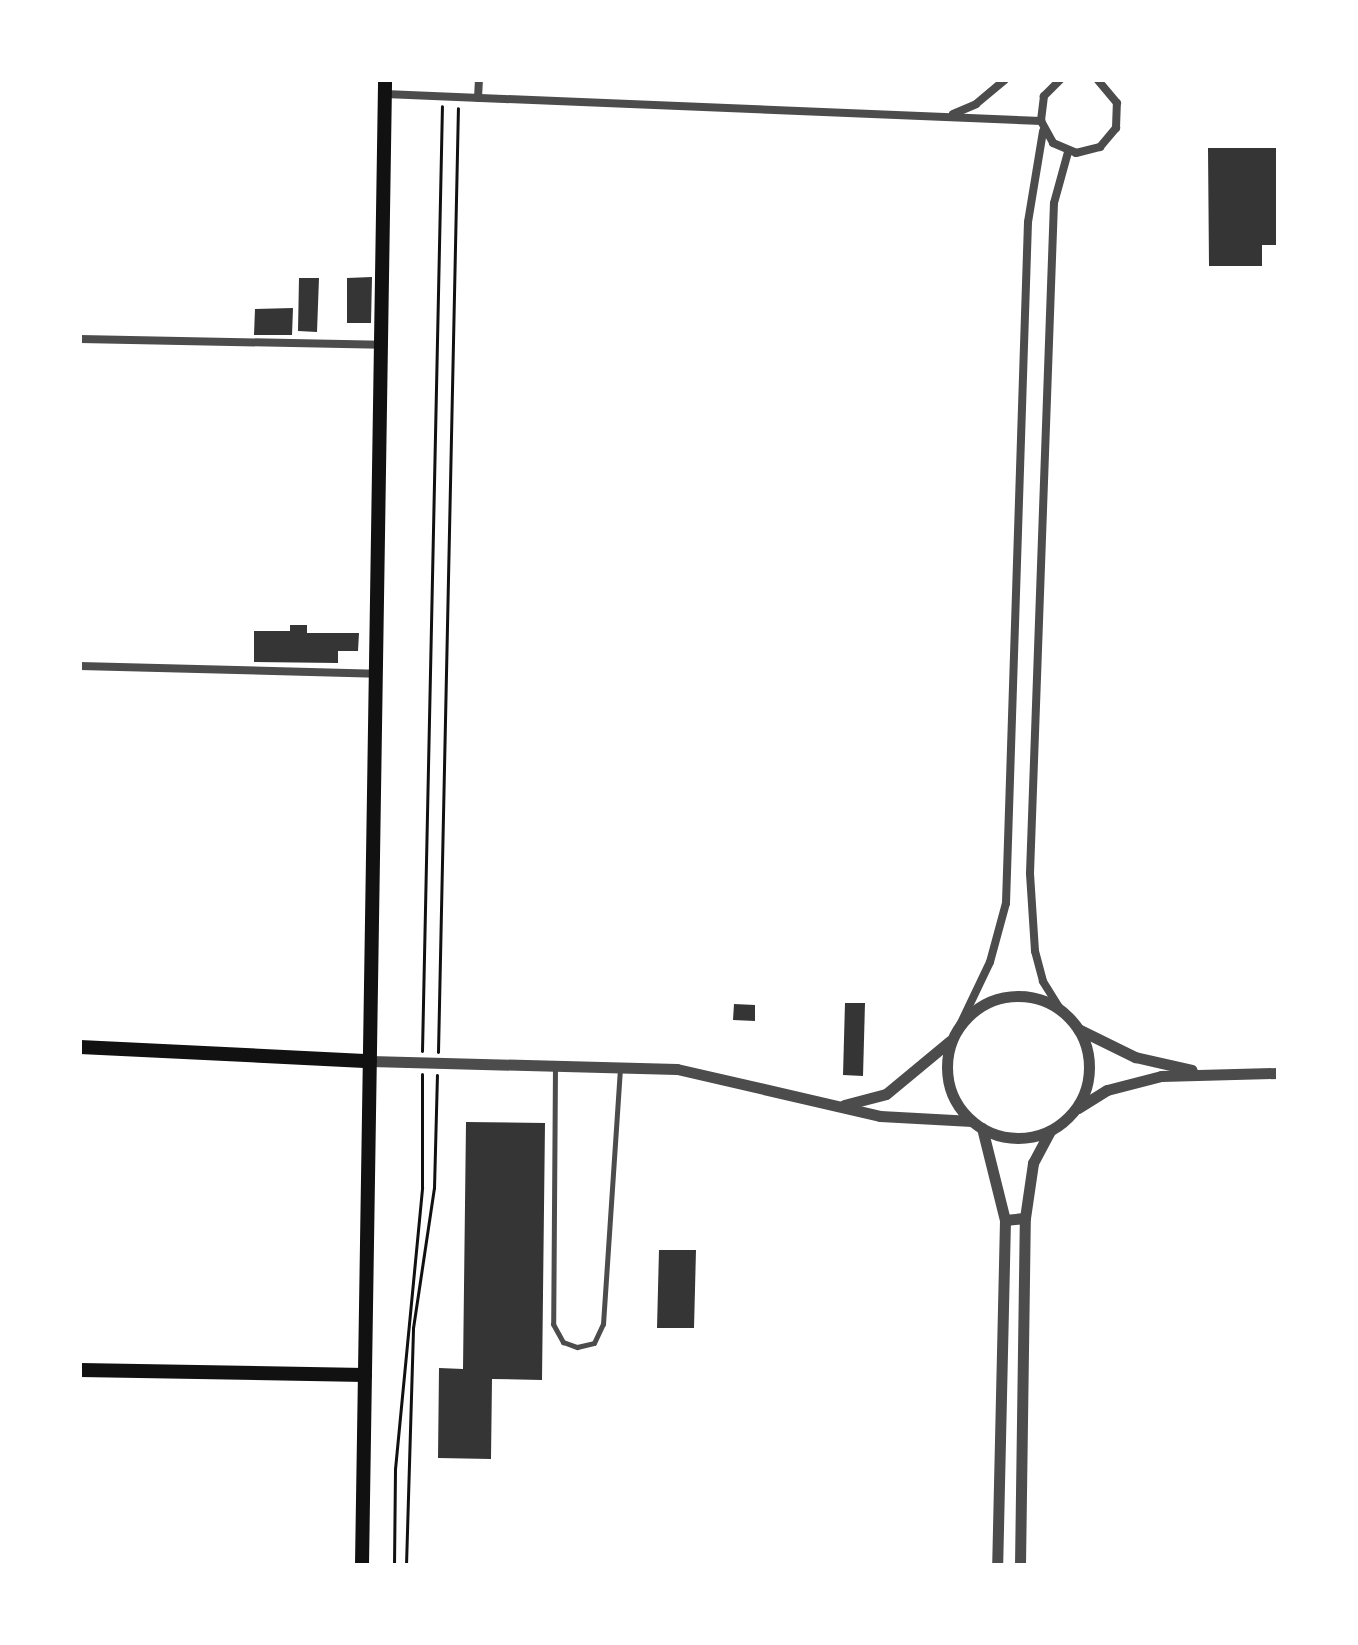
<!DOCTYPE html>
<html>
<head>
<meta charset="utf-8">
<style>
  body { margin:0 }
  #map { position:relative; width:1358px; height:1645px; overflow:hidden; background:#fff; font-family:Manrope,sans-serif }
  div>[style] { position:absolute }
  .building>* { inset:0; background:#353535 }
  .path>* { height:3px; margin:-1.5px; padding:0 1.5px; transform-origin:1.5px; border-radius:1.5px; background:#111 }
  .service>* { height:5px; margin:-2.5px; padding:0 2.5px; transform-origin:2.5px; border-radius:2.5px; background:#4c4c4c }
  .minor>* { height:8px; margin:-4px; padding:0 4px; transform-origin:4px; border-radius:4px; background:#4c4c4c }
  .tertiary>* { height:11px; margin:-5.5px; padding:0 5.5px; transform-origin:5.5px; border-radius:5.5px; background:#4c4c4c }
  .tertiary>.ring { margin:-5.5px; padding:0; box-sizing:content-box; background:none; border:11px solid #4c4c4c; border-radius:50% }
  .primary>* { height:14px; margin:-7px; padding:0 7px; transform-origin:7px; border-radius:7px; background:#111 }
  span { translate:-50% -50%; white-space:nowrap; text-align:center; line-height:1.15; -webkit-text-stroke:8px #fff; paint-order:stroke }
  .frame { position:absolute; inset:0; border:82px solid #fff; pointer-events:none }
</style>
</head>
<body>
<div id="map">
  <div class="building">
    <i style="clip-path:polygon(1208px 148px,1278px 148px,1278px 245px,1262px 245px,1262px 266px,1209px 266px)"></i>
    <i style="clip-path:polygon(372px 277px,371px 323px,347px 323px,347px 278px)"></i>
    <i style="clip-path:polygon(299px 278px,319px 278px,317px 332px,298px 331px)"></i>
    <i style="clip-path:polygon(293px 308px,292px 335px,254px 335px,255px 309px)"></i>
    <i style="clip-path:polygon(290px 625px,307px 625px,307px 633px,359px 633px,358px 651px,338px 651px,338px 663px,254px 662px,254px 631px,290px 631px)"></i>
    <i style="clip-path:polygon(845px 1003px,865px 1003px,863px 1076px,843px 1075px)"></i>
    <i style="clip-path:polygon(734px 1004px,755px 1005px,755px 1021px,733px 1020px)"></i>
    <i style="clip-path:polygon(466px 1122px,545px 1123px,542px 1380px,492px 1379px,491px 1459px,438px 1458px,439px 1368px,463px 1369px)"></i>
    <i style="clip-path:polygon(659px 1250px,696px 1250px,694px 1328px,657px 1328px)"></i>
  </div>
  <div class="path">
    <i style="left:422px;top:1051px;width:945px;rotate:-88.79deg"></i>
    <i style="left:438px;top:1052px;width:944px;rotate:-88.79deg"></i>
    <i style="left:394px;top:1565px;width:96px;rotate:-89.4deg"></i>
    <i style="left:395px;top:1469px;width:283px;rotate:-84.5deg"></i>
    <i style="left:422px;top:1187px;width:113px;rotate:-90deg"></i>
    <i style="left:406px;top:1565px;width:237px;rotate:-88.3deg"></i>
    <i style="left:413px;top:1328px;width:142px;rotate:-81.5deg"></i>
    <i style="left:434px;top:1188px;width:113px;rotate:-88.5deg"></i>
  </div>
  <div class="service">
    <i style="left:555px;top:1066px;width:258px;rotate:90.4deg"></i>
    <i style="left:553px;top:1324px;width:21px;rotate:61deg"></i>
    <i style="left:563px;top:1342px;width:15px;rotate:20deg"></i>
    <i style="left:577px;top:1347px;width:17px;rotate:-13deg"></i>
    <i style="left:594px;top:1343px;width:21px;rotate:-65deg"></i>
    <i style="left:603px;top:1324px;width:258px;rotate:-86.2deg"></i>
  </div>
  <div class="minor">
    <i style="left:1060px;top:80px;width:23px;rotate:135deg"></i>
    <i style="left:1044px;top:96px;width:25px;rotate:97deg"></i>
    <i style="left:1041px;top:121px;width:25px;rotate:61deg"></i>
    <i style="left:1053px;top:143px;width:25px;rotate:23deg"></i>
    <i style="left:1076px;top:153px;width:25px;rotate:-14deg"></i>
    <i style="left:1100px;top:147px;width:25px;rotate:-50deg"></i>
    <i style="left:1116px;top:128px;width:25px;rotate:-88deg"></i>
    <i style="left:1117px;top:103px;width:30px;rotate:-130deg"></i>
    <i style="left:385px;top:94px;width:657px;rotate:2.36deg"></i>
    <i style="left:478px;top:98px;width:18px;rotate:-87deg"></i>
    <i style="left:953px;top:114px;width:25px;rotate:-23deg"></i>
    <i style="left:976px;top:104px;width:38px;rotate:-40deg"></i>
    <i style="left:80px;top:339px;width:301px;rotate:1.1deg"></i>
    <i style="left:80px;top:666px;width:296px;rotate:1.5deg"></i>
    <i style="left:1062px;top:1012px;width:36px;rotate:-122deg"></i>
    <i style="left:1043px;top:981px;width:31px;rotate:-105deg"></i>
    <i style="left:1035px;top:951px;width:78px;rotate:-93.7deg"></i>
    <i style="left:1030px;top:873px;width:670px;rotate:-87.95deg"></i>
    <i style="left:1054px;top:203px;width:53px;rotate:-74.6deg"></i>
    <i style="left:959px;top:1027px;width:72px;rotate:-64.5deg"></i>
    <i style="left:990px;top:962px;width:61px;rotate:-74.8deg"></i>
    <i style="left:1006px;top:903px;width:681px;rotate:-88.15deg"></i>
    <i style="left:1028px;top:222px;width:92px;rotate:-80.6deg"></i>
  </div>
  <div class="tertiary">
    <i class="ring" style="left:947px;top:996px;width:131px;height:131px"></i>
    <i style="left:1078px;top:1029px;width:64px;rotate:26.2deg"></i>
    <i style="left:1135px;top:1057px;width:58px;rotate:12.8deg"></i>
    <i style="left:370px;top:1061px;width:307px;rotate:1.5deg"></i>
    <i style="left:677px;top:1069px;width:208px;rotate:13deg"></i>
    <i style="left:880px;top:1116px;width:92px;rotate:3.1deg"></i>
    <i style="left:844px;top:1105px;width:43px;rotate:-14.7deg"></i>
    <i style="left:886px;top:1094px;width:83px;rotate:-39.6deg"></i>
    <i style="left:1078px;top:1108px;width:34px;rotate:-32deg"></i>
    <i style="left:1107px;top:1090px;width:56px;rotate:-14.5deg"></i>
    <i style="left:1161px;top:1076px;width:117px;rotate:-1.5deg"></i>
    <i style="left:982px;top:1128px;width:95px;rotate:76deg"></i>
    <i style="left:1005px;top:1220px;width:345px;rotate:91.3deg"></i>
    <i style="left:1005px;top:1220px;width:20px;rotate:-6deg"></i>
    <i style="left:1025px;top:1218px;width:56px;rotate:-81.7deg"></i>
    <i style="left:1033px;top:1163px;width:36px;rotate:-62deg"></i>
    <i style="left:1020px;top:1565px;width:347px;rotate:-89.2deg"></i>
  </div>
  <div class="primary">
    <i style="left:80px;top:1047px;width:290px;rotate:2.8deg"></i>
    <i style="left:80px;top:1370px;width:285px;rotate:1deg"></i>
    <i style="left:362px;top:1565px;width:1485px;rotate:-89.11deg"></i>
  </div>
  <div class="frame"></div>
</div>
</body>
</html>
